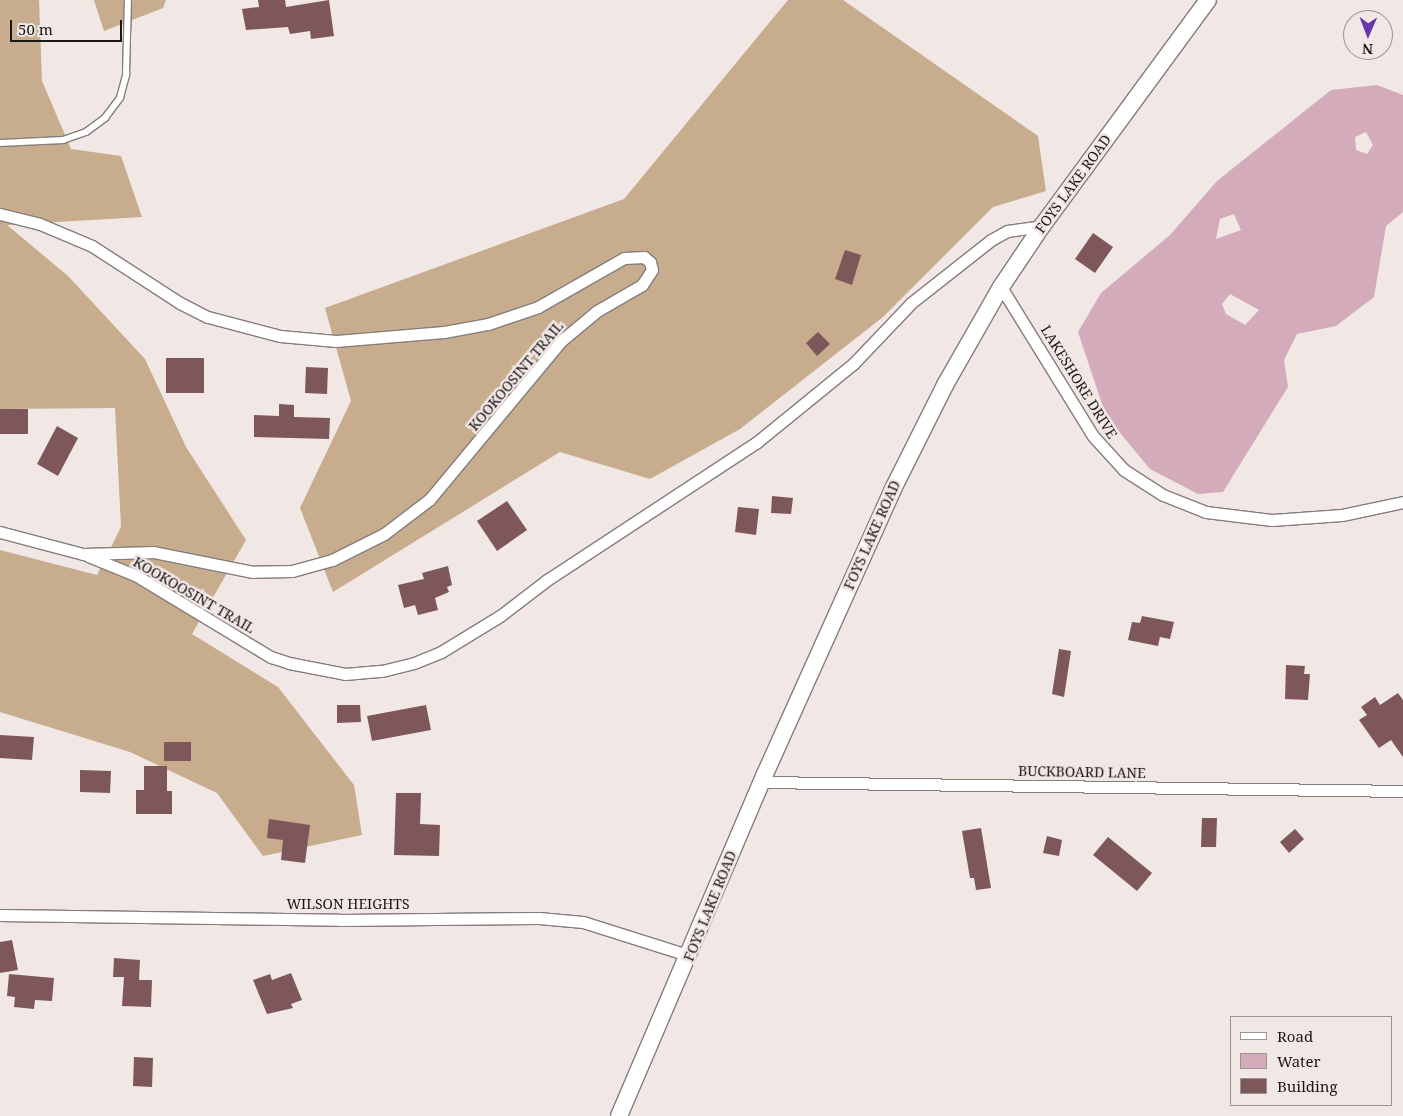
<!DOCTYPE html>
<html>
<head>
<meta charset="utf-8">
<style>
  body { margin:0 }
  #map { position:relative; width:1403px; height:1116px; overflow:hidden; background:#f1e7e5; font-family:"Noto Serif",serif }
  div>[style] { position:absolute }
  .forest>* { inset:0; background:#c7ac8e }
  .water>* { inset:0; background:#d4abba }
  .building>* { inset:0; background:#7e575b }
  .roads { filter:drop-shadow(1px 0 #857d7b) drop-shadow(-1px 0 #857d7b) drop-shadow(0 1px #857d7b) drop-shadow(0 -1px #857d7b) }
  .lane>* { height:5.5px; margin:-2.75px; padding:0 2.75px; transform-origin:2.75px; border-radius:2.75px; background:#fff }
  .street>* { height:11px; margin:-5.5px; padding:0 5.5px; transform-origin:5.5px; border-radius:5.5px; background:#fff }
  .secondary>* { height:16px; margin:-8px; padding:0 8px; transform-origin:8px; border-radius:8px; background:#fff }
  span { translate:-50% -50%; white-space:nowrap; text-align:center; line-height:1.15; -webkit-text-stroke:5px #f1e7e5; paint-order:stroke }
  .street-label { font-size:14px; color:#1a1716 }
  .legend { position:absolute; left:1230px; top:1016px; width:162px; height:90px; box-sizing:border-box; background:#f1e7e5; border:1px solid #9b9492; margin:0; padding:6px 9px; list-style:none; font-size:15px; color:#1a1716 }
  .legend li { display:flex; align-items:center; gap:10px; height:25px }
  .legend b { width:25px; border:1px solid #9b9492 }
  .north { position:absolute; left:1343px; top:10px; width:50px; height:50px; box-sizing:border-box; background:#f1e7e5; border:1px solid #9b9492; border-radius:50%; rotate:181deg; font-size:14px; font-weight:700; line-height:20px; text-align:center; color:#1a1716 }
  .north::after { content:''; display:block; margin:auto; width:18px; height:22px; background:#6837ae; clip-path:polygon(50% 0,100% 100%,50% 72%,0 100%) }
  .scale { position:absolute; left:10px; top:20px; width:112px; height:22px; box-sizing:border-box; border:2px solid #1a1716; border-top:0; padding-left:6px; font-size:15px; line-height:18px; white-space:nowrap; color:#1a1716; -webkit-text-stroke:4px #f1e7e5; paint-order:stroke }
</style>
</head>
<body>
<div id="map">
  <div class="forest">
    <i style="clip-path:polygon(0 0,39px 0,42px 81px,71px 149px,121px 156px,142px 217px,7px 225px,68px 276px,145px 359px,186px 447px,246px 540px,192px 634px,278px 687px,354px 785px,362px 835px,263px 856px,217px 793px,130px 752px,0 712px,0 550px,97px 575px,121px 527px,115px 408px,0 409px)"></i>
    <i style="clip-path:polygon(94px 0,166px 0,163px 8px,104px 31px)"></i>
    <i style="clip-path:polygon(788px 0,843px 0,1038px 136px,1046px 191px,993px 207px,883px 317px,740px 429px,650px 479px,560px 452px,333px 592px,300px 508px,351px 401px,325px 308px,624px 199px)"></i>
  </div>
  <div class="water">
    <i style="clip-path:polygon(evenodd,1377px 85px,1403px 95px,1403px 212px,1386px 226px,1374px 297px,1336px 326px,1297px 334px,1284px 360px,1288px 387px,1223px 492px,1198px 494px,1150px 469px,1106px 416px,1078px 332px,1101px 293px,1170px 235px,1217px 181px,1331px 90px,1377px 85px,1366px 132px,1373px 145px,1367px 154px,1356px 150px,1355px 137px,1366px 132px,1377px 85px,1234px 214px,1241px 230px,1216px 239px,1220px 219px,1234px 214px,1377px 85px,1230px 294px,1259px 310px,1245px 325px,1226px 314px,1222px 304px,1230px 294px)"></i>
  </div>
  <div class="building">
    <i style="clip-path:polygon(258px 0,285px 0,286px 7px,329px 0,334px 36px,311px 39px,310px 31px,290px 34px,288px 27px,246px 30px,242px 9px,259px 7px)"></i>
    <i style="clip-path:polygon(1093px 233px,1113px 247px,1095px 273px,1075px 259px)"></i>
    <i style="clip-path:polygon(845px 250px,861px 255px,852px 285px,835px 279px)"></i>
    <i style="clip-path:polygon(818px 332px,830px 344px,817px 356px,806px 343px)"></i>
    <i style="clip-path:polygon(166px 358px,204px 358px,204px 393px,166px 393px)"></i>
    <i style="clip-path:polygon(306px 367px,328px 368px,327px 394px,305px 393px)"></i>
    <i style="clip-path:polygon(279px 404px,294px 405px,294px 417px,330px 418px,329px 439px,254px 437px,254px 415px,279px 416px)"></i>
    <i style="clip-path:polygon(0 409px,28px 409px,28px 434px,0 434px)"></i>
    <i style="clip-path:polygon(57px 426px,78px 438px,58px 476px,37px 464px)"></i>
    <i style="clip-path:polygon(772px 496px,793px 498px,791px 514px,771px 513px)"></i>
    <i style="clip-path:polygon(507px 501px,527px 530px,497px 551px,477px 521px)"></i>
    <i style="clip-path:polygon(738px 507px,759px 509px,756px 535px,735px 532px)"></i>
    <i style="clip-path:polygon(448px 566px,452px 585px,447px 587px,449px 592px,435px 598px,438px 610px,418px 615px,415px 605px,404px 608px,398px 585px,424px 579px,422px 573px)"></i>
    <i style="clip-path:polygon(1142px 616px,1174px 622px,1170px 639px,1160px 637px,1158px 646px,1128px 640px,1132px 622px,1140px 623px)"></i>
    <i style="clip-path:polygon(1059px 649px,1071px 651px,1064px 697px,1052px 694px)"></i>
    <i style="clip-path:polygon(1286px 665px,1305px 666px,1304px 674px,1310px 674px,1308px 700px,1285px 699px)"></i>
    <i style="clip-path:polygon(1398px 693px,1403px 700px,1403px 757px,1391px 740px,1379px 748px,1359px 720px,1367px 715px,1361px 707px,1375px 697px,1380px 705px)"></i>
    <i style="clip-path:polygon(337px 705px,360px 705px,361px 722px,337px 723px)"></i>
    <i style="clip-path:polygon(426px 705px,431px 730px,372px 741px,367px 716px)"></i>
    <i style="clip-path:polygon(0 735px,34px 737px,32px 760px,0 758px)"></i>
    <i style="clip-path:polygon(164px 742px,191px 742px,191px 761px,164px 761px)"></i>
    <i style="clip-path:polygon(144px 766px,167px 766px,167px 791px,172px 791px,172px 814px,136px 814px,136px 790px,144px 790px)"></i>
    <i style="clip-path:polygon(80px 770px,111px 771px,110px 793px,80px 792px)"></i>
    <i style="clip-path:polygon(396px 793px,421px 793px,420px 824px,440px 825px,439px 856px,394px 855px)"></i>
    <i style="clip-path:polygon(1202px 818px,1217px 818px,1216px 847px,1201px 847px)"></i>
    <i style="clip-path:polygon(269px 819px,310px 825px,305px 863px,281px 860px,283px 840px,267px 838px)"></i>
    <i style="clip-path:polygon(981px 828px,991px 888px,976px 890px,974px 878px,970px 878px,962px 831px)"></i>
    <i style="clip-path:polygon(1295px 829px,1304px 839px,1289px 853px,1280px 842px)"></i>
    <i style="clip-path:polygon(1047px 836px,1062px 840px,1059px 856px,1043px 853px)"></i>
    <i style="clip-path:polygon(1108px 837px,1152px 873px,1137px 891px,1093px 855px)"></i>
    <i style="clip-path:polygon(12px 940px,18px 970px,0 973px,0 942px)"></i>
    <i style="clip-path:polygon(114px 958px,140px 960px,139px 980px,152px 980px,151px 1007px,122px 1006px,124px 977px,113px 977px)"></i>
    <i style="clip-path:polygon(291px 973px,302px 1000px,291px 1004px,293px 1008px,267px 1014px,253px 980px,270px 974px,272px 980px)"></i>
    <i style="clip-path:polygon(9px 974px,54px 978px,52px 1001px,35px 1000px,34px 1009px,14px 1007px,15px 997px,7px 996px)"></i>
    <i style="clip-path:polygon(134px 1057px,153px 1058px,152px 1087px,133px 1086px)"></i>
  </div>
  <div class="roads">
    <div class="lane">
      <i style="left:0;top:143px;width:63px;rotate:-2.7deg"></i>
      <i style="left:63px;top:140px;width:24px;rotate:-19deg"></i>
      <i style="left:86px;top:132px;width:24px;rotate:-36deg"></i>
      <i style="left:105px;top:118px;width:25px;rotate:-53deg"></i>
      <i style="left:120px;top:98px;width:24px;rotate:-75deg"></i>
      <i style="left:126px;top:75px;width:75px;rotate:-88.5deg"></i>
    </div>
    <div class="street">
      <i style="left:0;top:214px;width:41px;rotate:14deg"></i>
      <i style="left:40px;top:224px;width:56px;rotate:22.9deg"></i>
      <i style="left:92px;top:246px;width:105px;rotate:32.9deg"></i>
      <i style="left:180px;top:303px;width:31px;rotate:27deg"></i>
      <i style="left:208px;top:317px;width:74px;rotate:14.8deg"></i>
      <i style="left:280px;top:336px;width:56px;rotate:5.1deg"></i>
      <i style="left:336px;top:341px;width:108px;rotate:-4.8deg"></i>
      <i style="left:444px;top:332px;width:45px;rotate:-10.3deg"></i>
      <i style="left:488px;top:324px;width:53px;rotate:-18.8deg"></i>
      <i style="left:538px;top:307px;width:99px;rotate:-29.7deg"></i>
      <i style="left:624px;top:258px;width:20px;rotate:-3deg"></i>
      <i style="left:644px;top:257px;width:8px;rotate:40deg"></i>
      <i style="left:650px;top:262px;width:8px;rotate:76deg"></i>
      <i style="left:652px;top:270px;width:18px;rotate:124deg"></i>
      <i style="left:642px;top:285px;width:52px;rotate:150deg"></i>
      <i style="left:597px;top:311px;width:47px;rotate:140.2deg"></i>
      <i style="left:561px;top:341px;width:205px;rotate:129.7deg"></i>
      <i style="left:430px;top:499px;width:58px;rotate:142.7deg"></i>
      <i style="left:384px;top:534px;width:58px;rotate:153.4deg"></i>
      <i style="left:332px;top:560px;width:41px;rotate:164.6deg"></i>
      <i style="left:292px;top:571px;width:39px;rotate:179deg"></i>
      <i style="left:253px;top:572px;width:101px;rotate:-168.6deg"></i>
      <i style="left:154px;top:552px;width:71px;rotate:178.4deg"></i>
      <i style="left:83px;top:554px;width:86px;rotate:-165.2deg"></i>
      <i style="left:1001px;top:287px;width:175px;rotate:58.3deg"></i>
      <i style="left:1093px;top:436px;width:46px;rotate:47.6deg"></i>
      <i style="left:1124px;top:470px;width:46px;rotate:32.7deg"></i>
      <i style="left:1163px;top:495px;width:46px;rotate:21.6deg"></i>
      <i style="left:1206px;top:512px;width:66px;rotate:6.9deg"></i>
      <i style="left:1272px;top:520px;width:70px;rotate:-4.1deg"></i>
      <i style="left:1342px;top:515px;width:62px;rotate:-12deg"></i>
      <i style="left:88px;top:556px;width:53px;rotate:22.2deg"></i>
      <i style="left:137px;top:576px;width:157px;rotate:31.2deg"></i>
      <i style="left:271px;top:657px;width:19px;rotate:18deg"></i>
      <i style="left:289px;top:663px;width:57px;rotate:11.1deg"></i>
      <i style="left:345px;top:674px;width:37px;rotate:-5deg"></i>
      <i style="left:382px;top:671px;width:33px;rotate:-14deg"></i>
      <i style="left:414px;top:663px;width:29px;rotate:-22deg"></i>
      <i style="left:441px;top:652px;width:69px;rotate:-31.4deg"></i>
      <i style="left:500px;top:616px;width:59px;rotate:-37.5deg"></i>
      <i style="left:547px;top:580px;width:251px;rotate:-33.3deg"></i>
      <i style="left:757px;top:442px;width:124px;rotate:-39.1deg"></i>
      <i style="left:853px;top:364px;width:84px;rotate:-46.4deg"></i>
      <i style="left:911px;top:303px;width:102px;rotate:-38.2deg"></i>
      <i style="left:991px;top:240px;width:18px;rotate:-29deg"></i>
      <i style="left:1007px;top:231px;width:35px;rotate:-8deg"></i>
      <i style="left:761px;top:782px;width:642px;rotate:0.8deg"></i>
      <i style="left:0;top:915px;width:340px;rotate:0.8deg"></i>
      <i style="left:340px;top:920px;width:199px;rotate:-0.6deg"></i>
      <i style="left:539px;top:918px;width:44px;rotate:5.2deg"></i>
      <i style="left:583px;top:922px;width:112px;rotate:17.6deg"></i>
    </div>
    <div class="secondary">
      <i style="left:619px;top:1116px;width:372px;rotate:-66.9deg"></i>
      <i style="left:765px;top:774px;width:312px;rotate:-65.8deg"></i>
      <i style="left:893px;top:489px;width:116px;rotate:-63.4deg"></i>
      <i style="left:945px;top:385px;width:113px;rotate:-60.3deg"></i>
      <i style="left:1001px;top:287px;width:73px;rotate:-56.1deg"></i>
      <i style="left:1042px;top:226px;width:280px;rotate:-53.7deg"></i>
    </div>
  </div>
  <div class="street-label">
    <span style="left:1073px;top:184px;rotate:-54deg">FOYS LAKE ROAD</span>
    <span style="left:516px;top:376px;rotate:-50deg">KOOKOOSINT TRAIL</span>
    <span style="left:1079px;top:382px;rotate:58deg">LAKESHORE DRIVE</span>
    <span style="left:872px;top:535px;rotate:-66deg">FOYS LAKE ROAD</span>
    <span style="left:194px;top:595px;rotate:30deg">KOOKOOSINT TRAIL</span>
    <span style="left:1082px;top:772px;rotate:1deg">BUCKBOARD LANE</span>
    <span style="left:348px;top:904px">WILSON HEIGHTS</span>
    <span style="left:710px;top:906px;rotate:-68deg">FOYS LAKE ROAD</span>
  </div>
  <ul class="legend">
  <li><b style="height:6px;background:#fff"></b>Road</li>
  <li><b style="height:14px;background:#d4abba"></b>Water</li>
  <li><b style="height:14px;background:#7e575b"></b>Building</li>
  </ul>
  <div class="north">N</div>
  <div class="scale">50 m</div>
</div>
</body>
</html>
